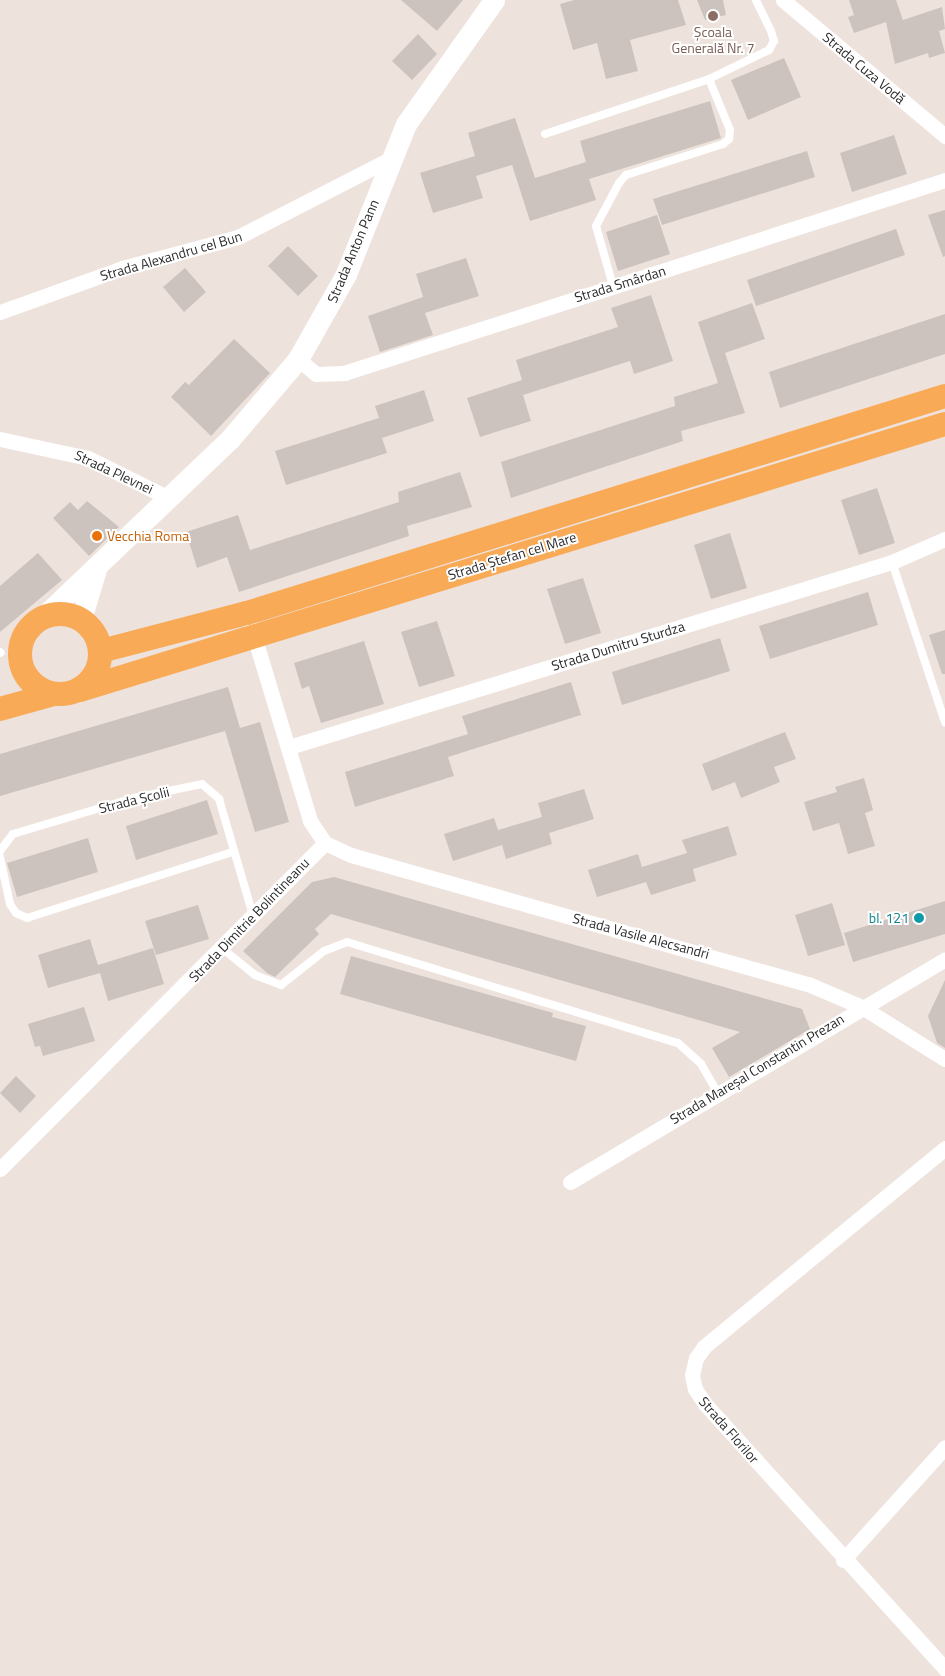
<!DOCTYPE html>
<html>
<head>
<meta charset="utf-8">
<style>
  body { margin:0 }
  #map { position:relative; width:945px; height:1676px; overflow:hidden; background:#eee2dc; font-family:"Titillium Web",sans-serif }
  div>[style] { position:absolute }
  .building>* { inset:0; background:#ccc3bf }
  .lane>* { height:8px; margin:-4px; padding:0 4px; transform-origin:4px; border-radius:4px; background:#fff }
  .street>* { height:15px; margin:-7.5px; padding:0 7.5px; transform-origin:7.5px; border-radius:7.5px; background:#fff }
  .secondary>* { height:21px; margin:-10.5px; padding:0 10.5px; transform-origin:10.5px; border-radius:10.5px; background:#fff }
  .primary>* { height:24px; margin:-12px; padding:0 12px; transform-origin:12px; border-radius:12px; background:#f8aa57 }
  .primary>.ring { margin:-12px; padding:0; box-sizing:content-box; background:none; border:24px solid #f8aa57; border-radius:50% }
  .dots>* { width:14px; height:14px; translate:-50% -50%; box-sizing:border-box; border:2px solid #fff; border-radius:50% }
  span { translate:-50% -50%; white-space:nowrap; text-align:center; line-height:1.15; -webkit-text-stroke:4px #fff; paint-order:stroke }
  .education-label { font-size:14px; color:#785e54 }
  .street-label { font-size:14px; color:#2b2b2b }
  .food-label { font-size:14px; color:#c56008 }
  .left { translate:0 -50%; text-align:left }
  .culture-label { font-size:14px; color:#0d838f }
  .right { translate:-100% -50%; text-align:right }
</style>
</head>
<body>
<div id="map">
  <div class="building">
    <i style="clip-path:polygon(401px 0,463px 0,437px 31px)"></i>
    <i style="clip-path:polygon(574px 0,678px 0,686px 25px,630px 40px,638px 71px,606px 79px,597px 43px,573px 50px,560px 4px)"></i>
    <i style="clip-path:polygon(697px 0,723px 0,726px 15px,705px 20px)"></i>
    <i style="clip-path:polygon(849px 0,896px 0,903px 20px,942px 7px,945px 29px,939px 31px,945px 53px,929px 58px,928px 53px,895px 64px,886px 22px,854px 33px,848px 17px,854px 15px)"></i>
    <i style="clip-path:polygon(418px 34px,437px 54px,412px 80px,392px 61px)"></i>
    <i style="clip-path:polygon(784px 58px,801px 97px,748px 120px,731px 80px)"></i>
    <i style="clip-path:polygon(710px 101px,721px 138px,589px 179px,596px 200px,530px 221px,512px 165px,476px 176px,483px 198px,433px 213px,420px 173px,475px 156px,468px 133px,515px 118px,535px 178px,586px 162px,580px 141px)"></i>
    <i style="clip-path:polygon(894px 135px,907px 174px,852px 192px,840px 153px)"></i>
    <i style="clip-path:polygon(807px 151px,815px 177px,662px 225px,653px 199px)"></i>
    <i style="clip-path:polygon(945px 210px,945px 256px,943px 257px,928px 215px)"></i>
    <i style="clip-path:polygon(657px 215px,670px 254px,618px 271px,606px 232px)"></i>
    <i style="clip-path:polygon(896px 229px,905px 255px,756px 306px,747px 280px)"></i>
    <i style="clip-path:polygon(288px 246px,318px 276px,298px 296px,268px 266px)"></i>
    <i style="clip-path:polygon(466px 258px,479px 296px,425px 313px,433px 335px,380px 352px,368px 316px,423px 297px,416px 274px)"></i>
    <i style="clip-path:polygon(185px 268px,206px 292px,184px 312px,163px 287px)"></i>
    <i style="clip-path:polygon(651px 295px,673px 361px,634px 374px,630px 361px,523px 395px,531px 421px,480px 437px,467px 398px,522px 380px,516px 360px,618px 327px,611px 308px)"></i>
    <i style="clip-path:polygon(752px 303px,765px 339px,725px 353px,745px 413px,681px 431px,683px 441px,511px 498px,501px 462px,675px 406px,674px 397px,718px 383px,698px 322px)"></i>
    <i style="clip-path:polygon(945px 314px,945px 354px,780px 408px,769px 372px)"></i>
    <i style="clip-path:polygon(234px 339px,270px 373px,211px 436px,171px 397px,185px 382px,189px 385px)"></i>
    <i style="clip-path:polygon(424px 390px,434px 421px,382px 438px,387px 453px,286px 485px,275px 451px,379px 418px,375px 406px)"></i>
    <i style="clip-path:polygon(460px 472px,472px 507px,407px 526px,409px 536px,239px 592px,227px 557px,197px 568px,186px 532px,238px 515px,250px 550px,399px 502px,398px 492px)"></i>
    <i style="clip-path:polygon(877px 488px,895px 543px,859px 555px,841px 500px)"></i>
    <i style="clip-path:polygon(87px 501px,119px 527px,89px 556px,53px 518px,70px 502px,78px 510px)"></i>
    <i style="clip-path:polygon(730px 533px,747px 588px,711px 599px,694px 545px)"></i>
    <i style="clip-path:polygon(38px 553px,62px 580px,0 632px,0 586px)"></i>
    <i style="clip-path:polygon(583px 578px,601px 633px,565px 644px,547px 589px)"></i>
    <i style="clip-path:polygon(868px 592px,878px 625px,770px 659px,759px 626px)"></i>
    <i style="clip-path:polygon(437px 621px,455px 676px,419px 687px,401px 632px)"></i>
    <i style="clip-path:polygon(945px 630px,945px 674px,942px 674px,929px 635px)"></i>
    <i style="clip-path:polygon(720px 638px,730px 671px,622px 705px,612px 672px)"></i>
    <i style="clip-path:polygon(364px 641px,384px 704px,321px 723px,309px 686px,302px 689px,294px 663px)"></i>
    <i style="clip-path:polygon(571px 682px,581px 715px,448px 757px,454px 776px,355px 807px,345px 772px,468px 734px,462px 716px)"></i>
    <i style="clip-path:polygon(228px 687px,240px 728px,260px 722px,289px 822px,255px 832px,225px 731px,0 796px,0 754px)"></i>
    <i style="clip-path:polygon(785px 732px,796px 759px,774px 767px,780px 782px,741px 798px,735px 782px,712px 791px,702px 764px)"></i>
    <i style="clip-path:polygon(864px 778px,873px 810px,865px 813px,875px 846px,848px 854px,839px 823px,813px 831px,804px 802px,837px 792px,835px 787px)"></i>
    <i style="clip-path:polygon(584px 789px,594px 819px,549px 833px,552px 844px,506px 859px,502px 845px,453px 861px,444px 834px,494px 818px,498px 830px,542px 817px,538px 803px)"></i>
    <i style="clip-path:polygon(207px 800px,218px 834px,136px 860px,126px 826px)"></i>
    <i style="clip-path:polygon(728px 826px,737px 855px,693px 869px,696px 881px,651px 895px,646px 882px,597px 897px,588px 870px,638px 854px,642px 867px,687px 853px,682px 840px)"></i>
    <i style="clip-path:polygon(88px 838px,98px 872px,17px 897px,7px 863px)"></i>
    <i style="clip-path:polygon(334px 877px,802px 1009px,810px 1029px,729px 1077px,712px 1048px,740px 1032px,331px 914px,315px 929px,319px 934px,275px 977px,267px 973px,243px 951px,312px 882px)"></i>
    <i style="clip-path:polygon(945px 901px,945px 934px,853px 962px,844px 933px)"></i>
    <i style="clip-path:polygon(832px 903px,845px 945px,808px 956px,795px 915px)"></i>
    <i style="clip-path:polygon(198px 905px,209px 939px,156px 955px,145px 921px)"></i>
    <i style="clip-path:polygon(90px 939px,98px 965px,153px 948px,164px 984px,108px 1001px,100px 973px,48px 988px,38px 955px)"></i>
    <i style="clip-path:polygon(351px 956px,553px 1013px,552px 1017px,586px 1026px,576px 1061px,340px 994px)"></i>
    <i style="clip-path:polygon(945px 980px,945px 1048px,937px 1043px,928px 1016px)"></i>
    <i style="clip-path:polygon(84px 1007px,95px 1041px,43px 1056px,40px 1046px,35px 1047px,28px 1024px)"></i>
    <i style="clip-path:polygon(16px 1076px,36px 1096px,20px 1113px,0 1093px)"></i>
  </div>
  <div class="lane">
    <i style="left:545px;top:134px;width:173px;rotate:-18.5deg"></i>
    <i style="left:709px;top:79px;width:67px;rotate:-25.8deg"></i>
    <i style="left:769px;top:50px;width:10px;rotate:-61deg"></i>
    <i style="left:774px;top:41px;width:10px;rotate:-107deg"></i>
    <i style="left:771px;top:31px;width:34px;rotate:-116deg"></i>
    <i style="left:613px;top:286px;width:62px;rotate:-105.8deg"></i>
    <i style="left:596px;top:226px;width:49px;rotate:-61.9deg"></i>
    <i style="left:619px;top:183px;width:11px;rotate:-49deg"></i>
    <i style="left:626px;top:175px;width:102px;rotate:-17.7deg"></i>
    <i style="left:723px;top:144px;width:8px;rotate:-40deg"></i>
    <i style="left:729px;top:139px;width:9px;rotate:-84deg"></i>
    <i style="left:730px;top:130px;width:55px;rotate:-112.4deg"></i>
    <i style="left:892px;top:562px;width:169px;rotate:71.7deg"></i>
    <i style="left:0;top:652px;width:1px;rotate:45deg"></i>
    <i style="left:0;top:851px;width:21px;rotate:-53deg"></i>
    <i style="left:13px;top:834px;width:126px;rotate:-16.6deg"></i>
    <i style="left:134px;top:798px;width:69px;rotate:-11.6deg"></i>
    <i style="left:202px;top:784px;width:23px;rotate:41deg"></i>
    <i style="left:219px;top:799px;width:121px;rotate:73.7deg"></i>
    <i style="left:0;top:857px;width:48px;rotate:78deg"></i>
    <i style="left:10px;top:904px;width:11px;rotate:56deg"></i>
    <i style="left:16px;top:913px;width:12px;rotate:24deg"></i>
    <i style="left:27px;top:918px;width:215px;rotate:-17.8deg"></i>
    <i style="left:223px;top:949px;width:41px;rotate:39.1deg"></i>
    <i style="left:255px;top:975px;width:28px;rotate:21deg"></i>
    <i style="left:281px;top:985px;width:55px;rotate:-38.3deg"></i>
    <i style="left:324px;top:951px;width:25px;rotate:-21deg"></i>
    <i style="left:347px;top:942px;width:346px;rotate:17deg"></i>
    <i style="left:678px;top:1043px;width:31px;rotate:42deg"></i>
    <i style="left:701px;top:1064px;width:32px;rotate:60deg"></i>
  </div>
  <div class="street">
    <i style="left:783px;top:0;width:212px;rotate:40deg"></i>
    <i style="left:0;top:312px;width:130px;rotate:-19.8deg"></i>
    <i style="left:122px;top:268px;width:120px;rotate:-15deg"></i>
    <i style="left:238px;top:237px;width:171px;rotate:-27.2deg"></i>
    <i style="left:298px;top:359px;width:23px;rotate:40deg"></i>
    <i style="left:316px;top:374px;width:28px;rotate:-2deg"></i>
    <i style="left:344px;top:373px;width:631px;rotate:-17.8deg"></i>
    <i style="left:0;top:439px;width:90px;rotate:12.2deg"></i>
    <i style="left:88px;top:458px;width:90px;rotate:26.3deg"></i>
    <i style="left:247px;top:613px;width:217px;rotate:73.1deg"></i>
    <i style="left:310px;top:821px;width:27px;rotate:56deg"></i>
    <i style="left:325px;top:843px;width:29px;rotate:25deg"></i>
    <i style="left:351px;top:855px;width:475px;rotate:15.8deg"></i>
    <i style="left:808px;top:984px;width:59px;rotate:23.1deg"></i>
    <i style="left:862px;top:1007px;width:98px;rotate:32.1deg"></i>
    <i style="left:289px;top:747px;width:631px;rotate:-17.06deg"></i>
    <i style="left:892px;top:562px;width:58px;rotate:-23.5deg"></i>
    <i style="left:945px;top:1148px;width:313px;rotate:140.5deg"></i>
    <i style="left:704px;top:1347px;width:14px;rotate:126deg"></i>
    <i style="left:696px;top:1358px;width:17px;rotate:103deg"></i>
    <i style="left:692px;top:1375px;width:14px;rotate:78deg"></i>
    <i style="left:695px;top:1389px;width:18px;rotate:56deg"></i>
    <i style="left:705px;top:1404px;width:358px;rotate:47.8deg"></i>
    <i style="left:0;top:1169px;width:460px;rotate:-45.1deg"></i>
    <i style="left:570px;top:1182px;width:436px;rotate:-30.7deg"></i>
    <i style="left:843px;top:1560px;width:152px;rotate:-47.9deg"></i>
  </div>
  <div class="secondary">
    <i style="left:41px;top:619px;width:261px;rotate:-43.6deg"></i>
    <i style="left:230px;top:439px;width:105px;rotate:-49.6deg"></i>
    <i style="left:298px;top:359px;width:98px;rotate:-60.5deg"></i>
    <i style="left:346px;top:274px;width:162px;rotate:-68.2deg"></i>
    <i style="left:406px;top:124px;width:152px;rotate:-54.6deg"></i>
    <i style="left:81px;top:619px;width:55px;rotate:-73.2deg"></i>
  </div>
  <div class="primary">
    <i class="ring" style="left:20px;top:614px;width:56px;height:56px"></i>
    <i style="left:101px;top:651px;width:151px;rotate:-14.6deg"></i>
    <i style="left:247px;top:613px;width:731px;rotate:-17.27deg"></i>
    <i style="left:80px;top:690px;width:905px;rotate:-17.09deg"></i>
    <i style="left:0;top:709px;width:56px;rotate:-15.5deg"></i>
  </div>
  <div class="dots">
    <i style="left:713px;top:16px;background:#8d6e63"></i>
    <i style="left:97px;top:536px;background:#e8710a"></i>
    <i style="left:919px;top:918px;background:#0f9aa8"></i>
  </div>
  <div class="education-label">
    <span style="left:713px;top:40px">Școala<br>Generală Nr. 7</span>
  </div>
  <div class="street-label">
    <span style="left:864px;top:68px;rotate:40deg">Strada Cuza Vodă</span>
    <span style="left:353px;top:251px;rotate:-67deg">Strada Anton Pann</span>
    <span style="left:171px;top:256px;rotate:-16deg">Strada Alexandru cel Bun</span>
    <span style="left:620px;top:284px;rotate:-17deg">Strada Smârdan</span>
    <span style="left:114px;top:472px;rotate:25deg">Strada Plevnei</span>
    <span style="left:512px;top:556px;rotate:-17deg">Strada Ștefan cel Mare</span>
    <span style="left:618px;top:646px;rotate:-17deg">Strada Dumitru Sturdza</span>
    <span style="left:134px;top:800px;rotate:-14deg">Strada Școlii</span>
    <span style="left:249px;top:920px;rotate:-46deg">Strada Dimitrie Bolintineanu</span>
    <span style="left:641px;top:936px;rotate:15deg">Strada Vasile Alecsandri</span>
    <span style="left:757px;top:1069px;rotate:-31deg">Strada Mareșal Constantin Prezan</span>
    <span style="left:729px;top:1430px;rotate:49deg">Strada Florilor</span>
  </div>
  <div class="food-label">
    <span class="left" style="left:107px;top:536px">Vecchia Roma</span>
  </div>
  <div class="culture-label">
    <span class="right" style="left:909px;top:918px">bl. 121</span>
  </div>
</div>
</body>
</html>
